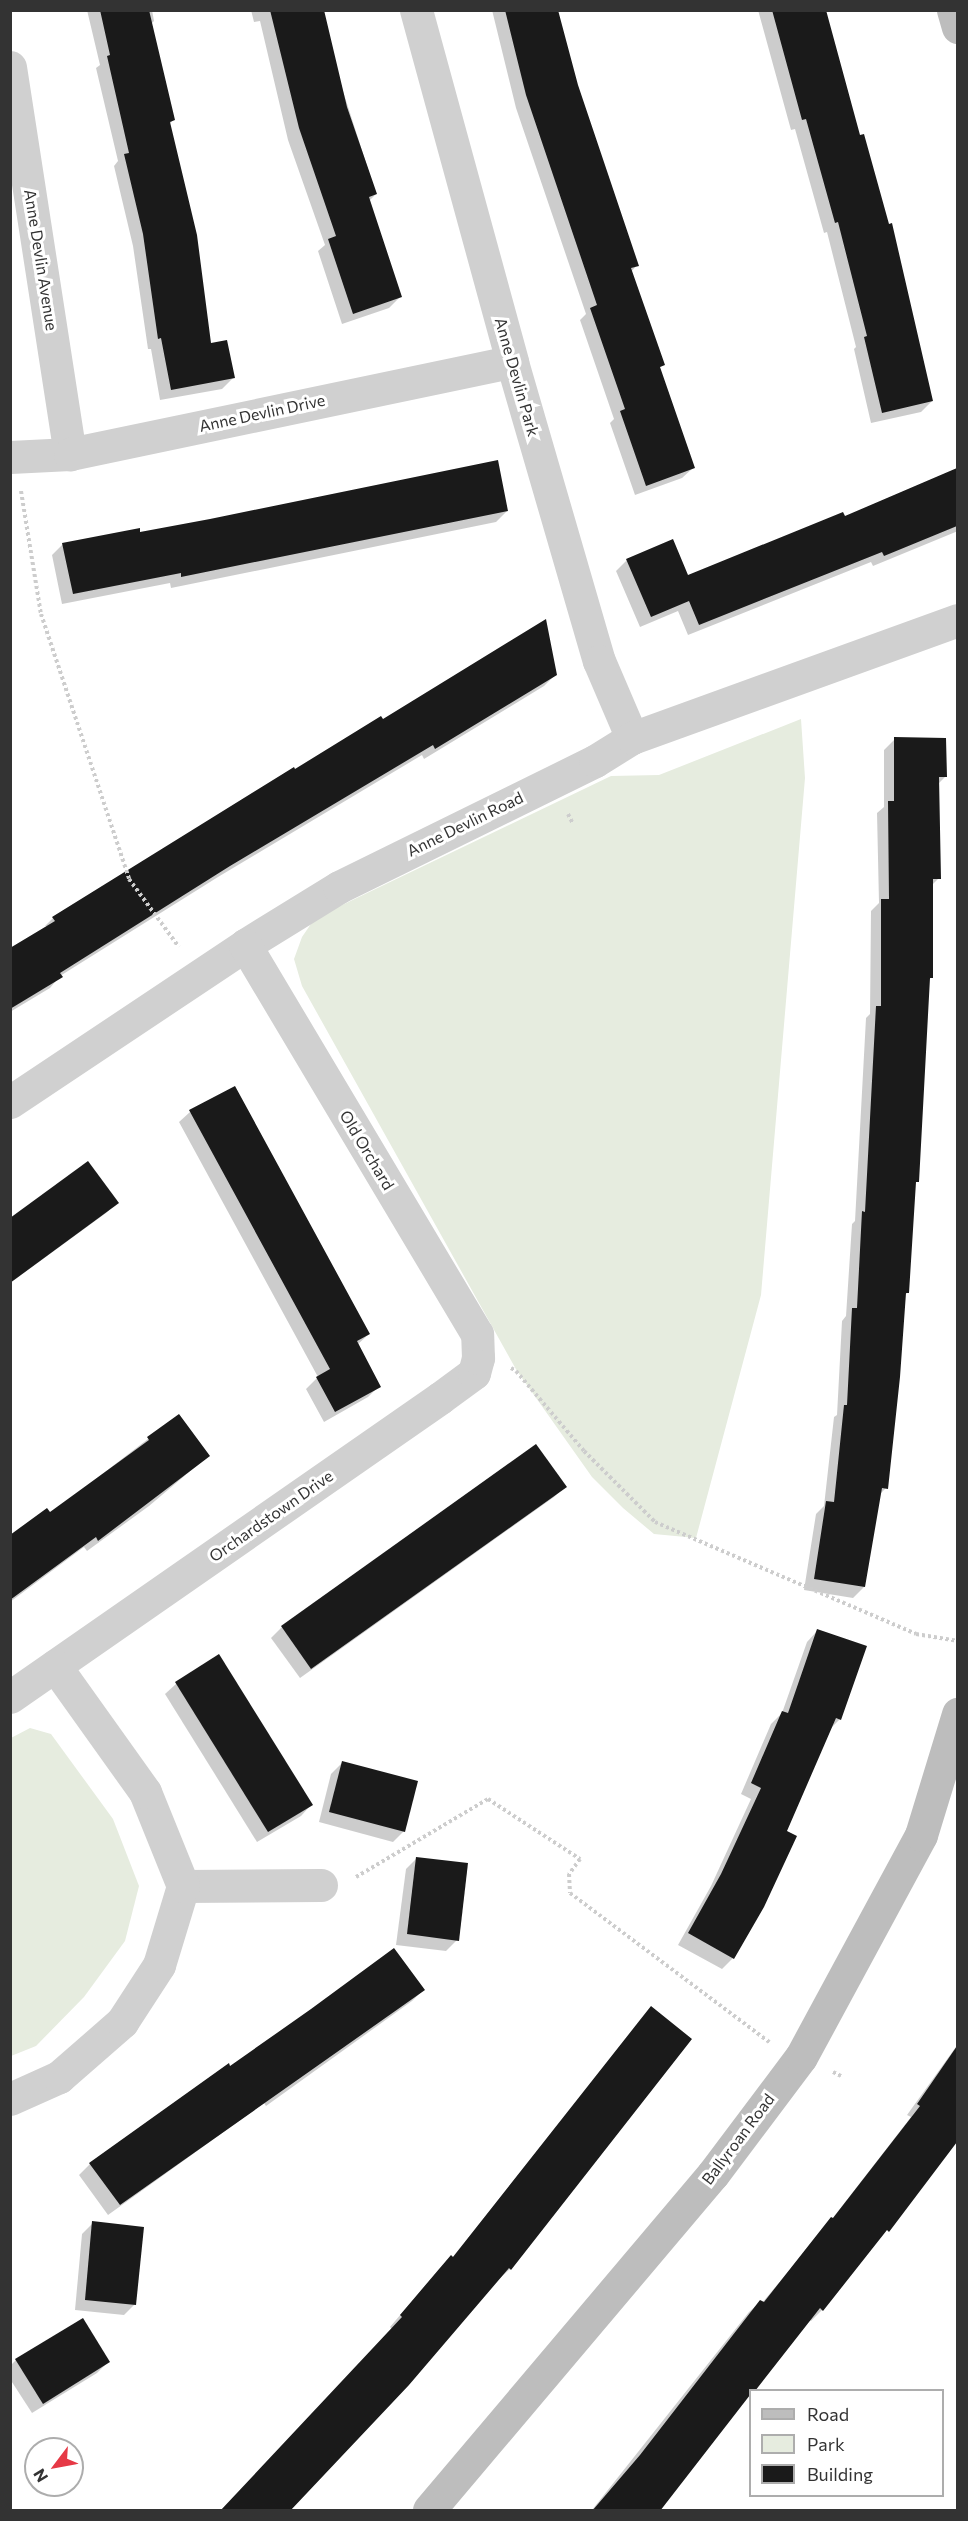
<!DOCTYPE html>
<html>
<head>
<meta charset="utf-8">
<style>
  body { margin:0 }
  #map { position:relative; width:968px; height:2521px; overflow:hidden; background:#fff; font-family:Commissioner,sans-serif }
  div>[style] { position:absolute }
  .green>* { inset:0; background:#e6ecdf }
  .shadow>* { inset:0; background:#0003 }
  .building>* { inset:0; background:#1a1a1a }
  .path>* { height:4px; margin-top:-2px; transform-origin:0; background:repeating-linear-gradient(90deg,#cdcdcd 0 3px,transparent 0 6px) }
  .minor>* { height:33px; margin:-16.5px; padding:0 16.5px; transform-origin:16.5px; border-radius:16.5px; background:#d0d0d0 }
  .secondary>* { height:33px; margin:-16.5px; padding:0 16.5px; transform-origin:16.5px; border-radius:16.5px; background:#bdbdbd }
  span { translate:-50% -50%; white-space:nowrap; text-align:center; line-height:1.15; -webkit-text-stroke:6px #fff; paint-order:stroke }
  .street-label { font-size:16px; color:#333 }
  .frame { position:absolute; inset:0; border:12px solid #333; pointer-events:none }
  .legend { position:absolute; left:749px; top:2389px; width:195px; height:108px; box-sizing:border-box; background:#fff; border:2px solid #adadad; margin:0; padding:8px 10px; list-style:none; font-size:18px; color:#333 }
  .legend li { display:flex; align-items:center; gap:12px; height:30px }
  .legend b { width:30px; border:2px solid #adadad }
  .north { position:absolute; left:24px; top:2437px; width:60px; height:60px; box-sizing:border-box; background:#fff; border:2px solid #adadad; border-radius:50%; rotate:238deg; font-size:16px; font-weight:700; line-height:24px; text-align:center; color:#333 }
  .north::after { content:''; display:block; margin:auto; width:21px; height:27px; background:#e63946; clip-path:polygon(50% 0,100% 100%,50% 72%,0 100%) }
</style>
</head>
<body>
<div id="map">
  <div class="green">
    <i style="clip-path:polygon(801px 719px,805px 778px,761px 1295px,696px 1538px,654px 1534px,623px 1508px,592px 1477px,517px 1371px,302px 986px,294px 959px,302px 937px,315px 918px,611px 776px,659px 775px)"></i>
    <i style="clip-path:polygon(30px 1728px,51px 1734px,113px 1819px,139px 1886px,125px 1941px,84px 1997px,36px 2046px,11px 2056px,11px 1738px)"></i>
  </div>
  <div class="shadow">
    <i style="clip-path:polygon(87px 10px,152px 10px,154px 21px,151px 24px,173px 120px,169px 125px,210px 344px,233px 378px,222px 389px,160px 400px,151px 349px,148px 349px,133px 246px,114px 166px,118px 161px,96px 68px,100px 65px)"></i>
    <i style="clip-path:polygon(251px 10px,317px 10px,376px 194px,369px 201px,400px 297px,389px 308px,342px 324px,318px 251px,325px 245px,288px 140px,260px 21px,254px 22px)"></i>
    <i style="clip-path:polygon(492px 10px,557px 10px,576px 85px,637px 265px,631px 272px,663px 365px,659px 368px,693px 468px,682px 478px,635px 495px,610px 423px,614px 419px,580px 320px,586px 314px,516px 108px)"></i>
    <i style="clip-path:polygon(758px 10px,825px 10px,932px 401px,921px 412px,871px 423px,854px 349px,856px 347px,827px 232px,824px 233px,795px 129px,791px 130px)"></i>
    <i style="clip-path:polygon(953px 472px,958px 483px,958px 531px,873px 566px,871px 562px,688px 635px,678px 611px,640px 627px,616px 571px,627px 560px,687px 577px,844px 518px)"></i>
    <i style="clip-path:polygon(507px 511px,496px 522px,171px 588px,170px 583px,62px 604px,52px 555px,63px 544px)"></i>
    <i style="clip-path:polygon(555px 675px,544px 686px,424px 759px,422px 755px,218px 877px,60px 976px,50px 988px,10px 1012px,10px 950px,49px 926px,45px 926px,54px 917px,294px 771px,383px 721px)"></i>
    <i style="clip-path:polygon(895px 739px,945px 777px,938px 784px,939px 878px,931px 886px,932px 977px,928px 980px,917px 1181px,915px 1184px,908px 1292px,904px 1296px,886px 1488px,879px 1495px,864px 1587px,853px 1598px,804px 1590px,816px 1514px,824px 1506px,834px 1417px,837px 1415px,842px 1321px,846px 1316px,852px 1224px,855px 1221px,866px 1018px,870px 1014px,871px 911px,879px 903px,877px 813px,884px 807px,884px 750px)"></i>
    <i style="clip-path:polygon(190px 1112px,369px 1334px,357px 1345px,379px 1386px,368px 1397px,324px 1422px,306px 1389px,318px 1377px,179px 1122px)"></i>
    <i style="clip-path:polygon(117px 1202px,106px 1213px,10px 1283px,10px 1219px)"></i>
    <i style="clip-path:polygon(178px 1416px,208px 1456px,149px 1506px,87px 1551px,84px 1547px,10px 1602px,10px 1537px,50px 1514px)"></i>
    <i style="clip-path:polygon(536px 1446px,565px 1486px,554px 1497px,300px 1678px,271px 1638px,281px 1628px)"></i>
    <i style="clip-path:polygon(817px 1631px,840px 1719px,829px 1730px,733px 1958px,722px 1969px,678px 1945px,711px 1886px,751px 1799px,741px 1794px,771px 1724px,782px 1713px,807px 1642px)"></i>
    <i style="clip-path:polygon(218px 1656px,311px 1805px,301px 1816px,257px 1842px,165px 1694px,176px 1684px)"></i>
    <i style="clip-path:polygon(342px 1763px,404px 1831px,393px 1842px,319px 1822px,331px 1774px)"></i>
    <i style="clip-path:polygon(417px 1858px,457px 1940px,446px 1951px,396px 1945px,406px 1869px)"></i>
    <i style="clip-path:polygon(423px 1990px,412px 2001px,266px 2106px,264px 2103px,108px 2215px,79px 2175px,90px 2164px,230px 2068px)"></i>
    <i style="clip-path:polygon(651px 2008px,690px 2039px,510px 2269px,499px 2279px,392px 2329px,390px 2327px,440px 2268px,452px 2258px)"></i>
    <i style="clip-path:polygon(958px 2044px,958px 2136px,935px 2169px,822px 2310px,811px 2321px,809px 2319px,750px 2390px,658px 2510px,592px 2510px,749px 2312px,760px 2302px,762px 2303px,832px 2219px,911px 2117px,907px 2115px)"></i>
    <i style="clip-path:polygon(93px 2223px,135px 2304px,124px 2315px,75px 2310px,82px 2234px)"></i>
    <i style="clip-path:polygon(16px 2360px,108px 2362px,97px 2373px,32px 2413px,10px 2379px,10px 2366px)"></i>
  </div>
  <div class="building">
    <i style="clip-path:polygon(100px 10px,149px 10px,175px 120px,170px 122px,197px 235px,211px 343px,227px 340px,235px 378px,171px 390px,161px 338px,158px 339px,143px 234px,124px 154px,129px 153px,107px 56px,110px 55px)"></i>
    <i style="clip-path:polygon(270px 10px,324px 10px,347px 107px,377px 194px,369px 197px,402px 297px,353px 314px,328px 239px,336px 236px,299px 128px)"></i>
    <i style="clip-path:polygon(505px 10px,558px 10px,578px 85px,639px 266px,631px 268px,665px 365px,660px 367px,695px 468px,646px 486px,620px 411px,625px 409px,590px 308px,597px 305px,526px 95px)"></i>
    <i style="clip-path:polygon(772px 10px,826px 10px,860px 135px,864px 134px,889px 224px,892px 223px,933px 401px,882px 413px,864px 337px,867px 336px,838px 222px,835px 223px,806px 119px,802px 120px)"></i>
    <i style="clip-path:polygon(498px 460px,508px 511px,181px 577px,181px 573px,73px 594px,62px 543px,140px 528px,140px 532px,210px 519px)"></i>
    <i style="clip-path:polygon(957px 468px,957px 526px,884px 556px,882px 552px,699px 625px,689px 601px,651px 617px,626px 559px,673px 539px,688px 575px,843px 512px,845px 516px)"></i>
    <i style="clip-path:polygon(546px 619px,557px 675px,435px 749px,433px 745px,230px 866px,60px 973px,63px 977px,10px 1009px,10px 948px,55px 921px,52px 917px,294px 767px,295px 769px,381px 716px,383px 719px)"></i>
    <i style="clip-path:polygon(894px 737px,946px 738px,947px 777px,939px 777px,941px 879px,933px 879px,933px 978px,930px 978px,919px 1182px,916px 1182px,909px 1293px,906px 1293px,900px 1377px,888px 1489px,882px 1488px,865px 1587px,814px 1579px,826px 1501px,834px 1502px,844px 1405px,847px 1405px,852px 1308px,857px 1308px,862px 1211px,865px 1212px,876px 1006px,881px 1006px,881px 899px,889px 899px,888px 801px,894px 801px)"></i>
    <i style="clip-path:polygon(235px 1086px,370px 1334px,357px 1341px,381px 1387px,335px 1412px,316px 1377px,330px 1369px,189px 1110px)"></i>
    <i style="clip-path:polygon(88px 1161px,119px 1203px,10px 1283px,10px 1218px)"></i>
    <i style="clip-path:polygon(179px 1414px,210px 1456px,98px 1541px,96px 1537px,10px 1600px,10px 1535px,47px 1508px,50px 1512px,149px 1440px,147px 1437px)"></i>
    <i style="clip-path:polygon(536px 1444px,567px 1487px,311px 1669px,281px 1626px)"></i>
    <i style="clip-path:polygon(817px 1629px,867px 1646px,841px 1720px,836px 1718px,787px 1831px,797px 1836px,764px 1907px,734px 1959px,688px 1933px,721px 1874px,761px 1788px,751px 1783px,782px 1711px,788px 1713px)"></i>
    <i style="clip-path:polygon(219px 1654px,313px 1805px,268px 1832px,175px 1682px)"></i>
    <i style="clip-path:polygon(342px 1761px,418px 1781px,405px 1832px,329px 1812px)"></i>
    <i style="clip-path:polygon(416px 1857px,468px 1863px,459px 1941px,407px 1934px)"></i>
    <i style="clip-path:polygon(394px 1948px,425px 1990px,120px 2205px,89px 2163px,229px 2063px,230px 2066px,311px 2009px)"></i>
    <i style="clip-path:polygon(651px 2006px,692px 2039px,511px 2270px,509px 2268px,409px 2385px,290px 2511px,220px 2511px,402px 2317px,400px 2315px,451px 2255px,453px 2257px)"></i>
    <i style="clip-path:polygon(957px 2046px,957px 2142px,889px 2232px,887px 2230px,823px 2311px,820px 2308px,755px 2391px,750px 2391px,750px 2395px,660px 2511px,592px 2511px,640px 2455px,760px 2300px,764px 2302px,831px 2217px,833px 2218px,920px 2106px,917px 2104px)"></i>
    <i style="clip-path:polygon(92px 2221px,144px 2227px,136px 2305px,85px 2300px)"></i>
    <i style="clip-path:polygon(83px 2318px,110px 2362px,43px 2404px,15px 2359px)"></i>
  </div>
  <div class="path">
    <i style="left:21px;top:491px;width:125px;rotate:80.8deg"></i>
    <i style="left:41px;top:614px;width:279px;rotate:71.6deg"></i>
    <i style="left:129px;top:879px;width:84px;rotate:53.7deg"></i>
    <i style="left:568px;top:814px;width:11px;rotate:63deg"></i>
    <i style="left:511px;top:1368px;width:6px;rotate:31deg"></i>
    <i style="left:516px;top:1371px;width:105px;rotate:49.6deg"></i>
    <i style="left:584px;top:1451px;width:100px;rotate:45deg"></i>
    <i style="left:655px;top:1522px;width:284px;rotate:23.2deg"></i>
    <i style="left:916px;top:1634px;width:43px;rotate:9.5deg"></i>
    <i style="left:356px;top:1877px;width:153px;rotate:-30.6deg"></i>
    <i style="left:488px;top:1799px;width:110px;rotate:33.1deg"></i>
    <i style="left:580px;top:1859px;width:19px;rotate:126deg"></i>
    <i style="left:569px;top:1874px;width:19px;rotate:87deg"></i>
    <i style="left:570px;top:1893px;width:249px;rotate:36.8deg"></i>
    <i style="left:833px;top:2072px;width:9px;rotate:27deg"></i>
  </div>
  <div class="minor">
    <i style="left:416px;top:10px;width:365px;rotate:74.7deg"></i>
    <i style="left:512px;top:362px;width:311px;rotate:73.8deg"></i>
    <i style="left:599px;top:661px;width:84px;rotate:66.8deg"></i>
    <i style="left:10px;top:67px;width:392px;rotate:81.2deg"></i>
    <i style="left:10px;top:457px;width:60px;rotate:-2.9deg"></i>
    <i style="left:70px;top:454px;width:451px;rotate:-11.8deg"></i>
    <i style="left:10px;top:1102px;width:283px;rotate:-33.7deg"></i>
    <i style="left:245px;top:945px;width:110px;rotate:-31.7deg"></i>
    <i style="left:339px;top:887px;width:285px;rotate:-26.2deg"></i>
    <i style="left:595px;top:761px;width:44px;rotate:-31.9deg"></i>
    <i style="left:632px;top:738px;width:347px;rotate:-19.9deg"></i>
    <i style="left:10px;top:1697px;width:524px;rotate:-34.81deg"></i>
    <i style="left:440px;top:1398px;width:42px;rotate:-36.3deg"></i>
    <i style="left:474px;top:1373px;width:16px;rotate:-75deg"></i>
    <i style="left:478px;top:1358px;width:24px;rotate:-92deg"></i>
    <i style="left:477px;top:1334px;width:453px;rotate:-120.8deg"></i>
    <i style="left:183px;top:1886px;width:138px;rotate:-0.4deg"></i>
    <i style="left:10px;top:2099px;width:54px;rotate:-24.2deg"></i>
    <i style="left:59px;top:2077px;width:84px;rotate:-41.1deg"></i>
    <i style="left:122px;top:2022px;width:68px;rotate:-57deg"></i>
    <i style="left:159px;top:1965px;width:83px;rotate:-73.1deg"></i>
    <i style="left:183px;top:1886px;width:101px;rotate:-112deg"></i>
    <i style="left:145px;top:1792px;width:155px;rotate:-125.5deg"></i>
  </div>
  <div class="secondary">
    <i style="left:953px;top:10px;width:18px;rotate:74deg"></i>
    <i style="left:429px;top:2510px;width:440px;rotate:-49.8deg"></i>
    <i style="left:713px;top:2174px;width:146px;rotate:-53.1deg"></i>
    <i style="left:801px;top:2057px;width:252px;rotate:-61.6deg"></i>
    <i style="left:921px;top:1835px;width:127px;rotate:-73deg"></i>
  </div>
  <div class="street-label">
    <span style="left:41px;top:260px;rotate:81deg">Anne Devlin Avenue</span>
    <span style="left:517px;top:377px;rotate:74deg">Anne Devlin Park</span>
    <span style="left:262px;top:413px;rotate:-12deg">Anne Devlin Drive</span>
    <span style="left:465px;top:824px;rotate:-26deg">Anne Devlin Road</span>
    <span style="left:367px;top:1150px;rotate:59deg">Old Orchard</span>
    <span style="left:271px;top:1516px;rotate:-35deg">Orchardstown Drive</span>
    <span style="left:738px;top:2139px;rotate:-53deg">Ballyroan Road</span>
  </div>
  <div class="frame"></div>
  <ul class="legend">
  <li><b style="height:8px;background:#bdbdbd"></b>Road</li>
  <li><b style="height:16px;background:#e6ecdf"></b>Park</li>
  <li><b style="height:16px;background:#1a1a1a"></b>Building</li>
  </ul>
  <div class="north">N</div>
</div>
</body>
</html>
